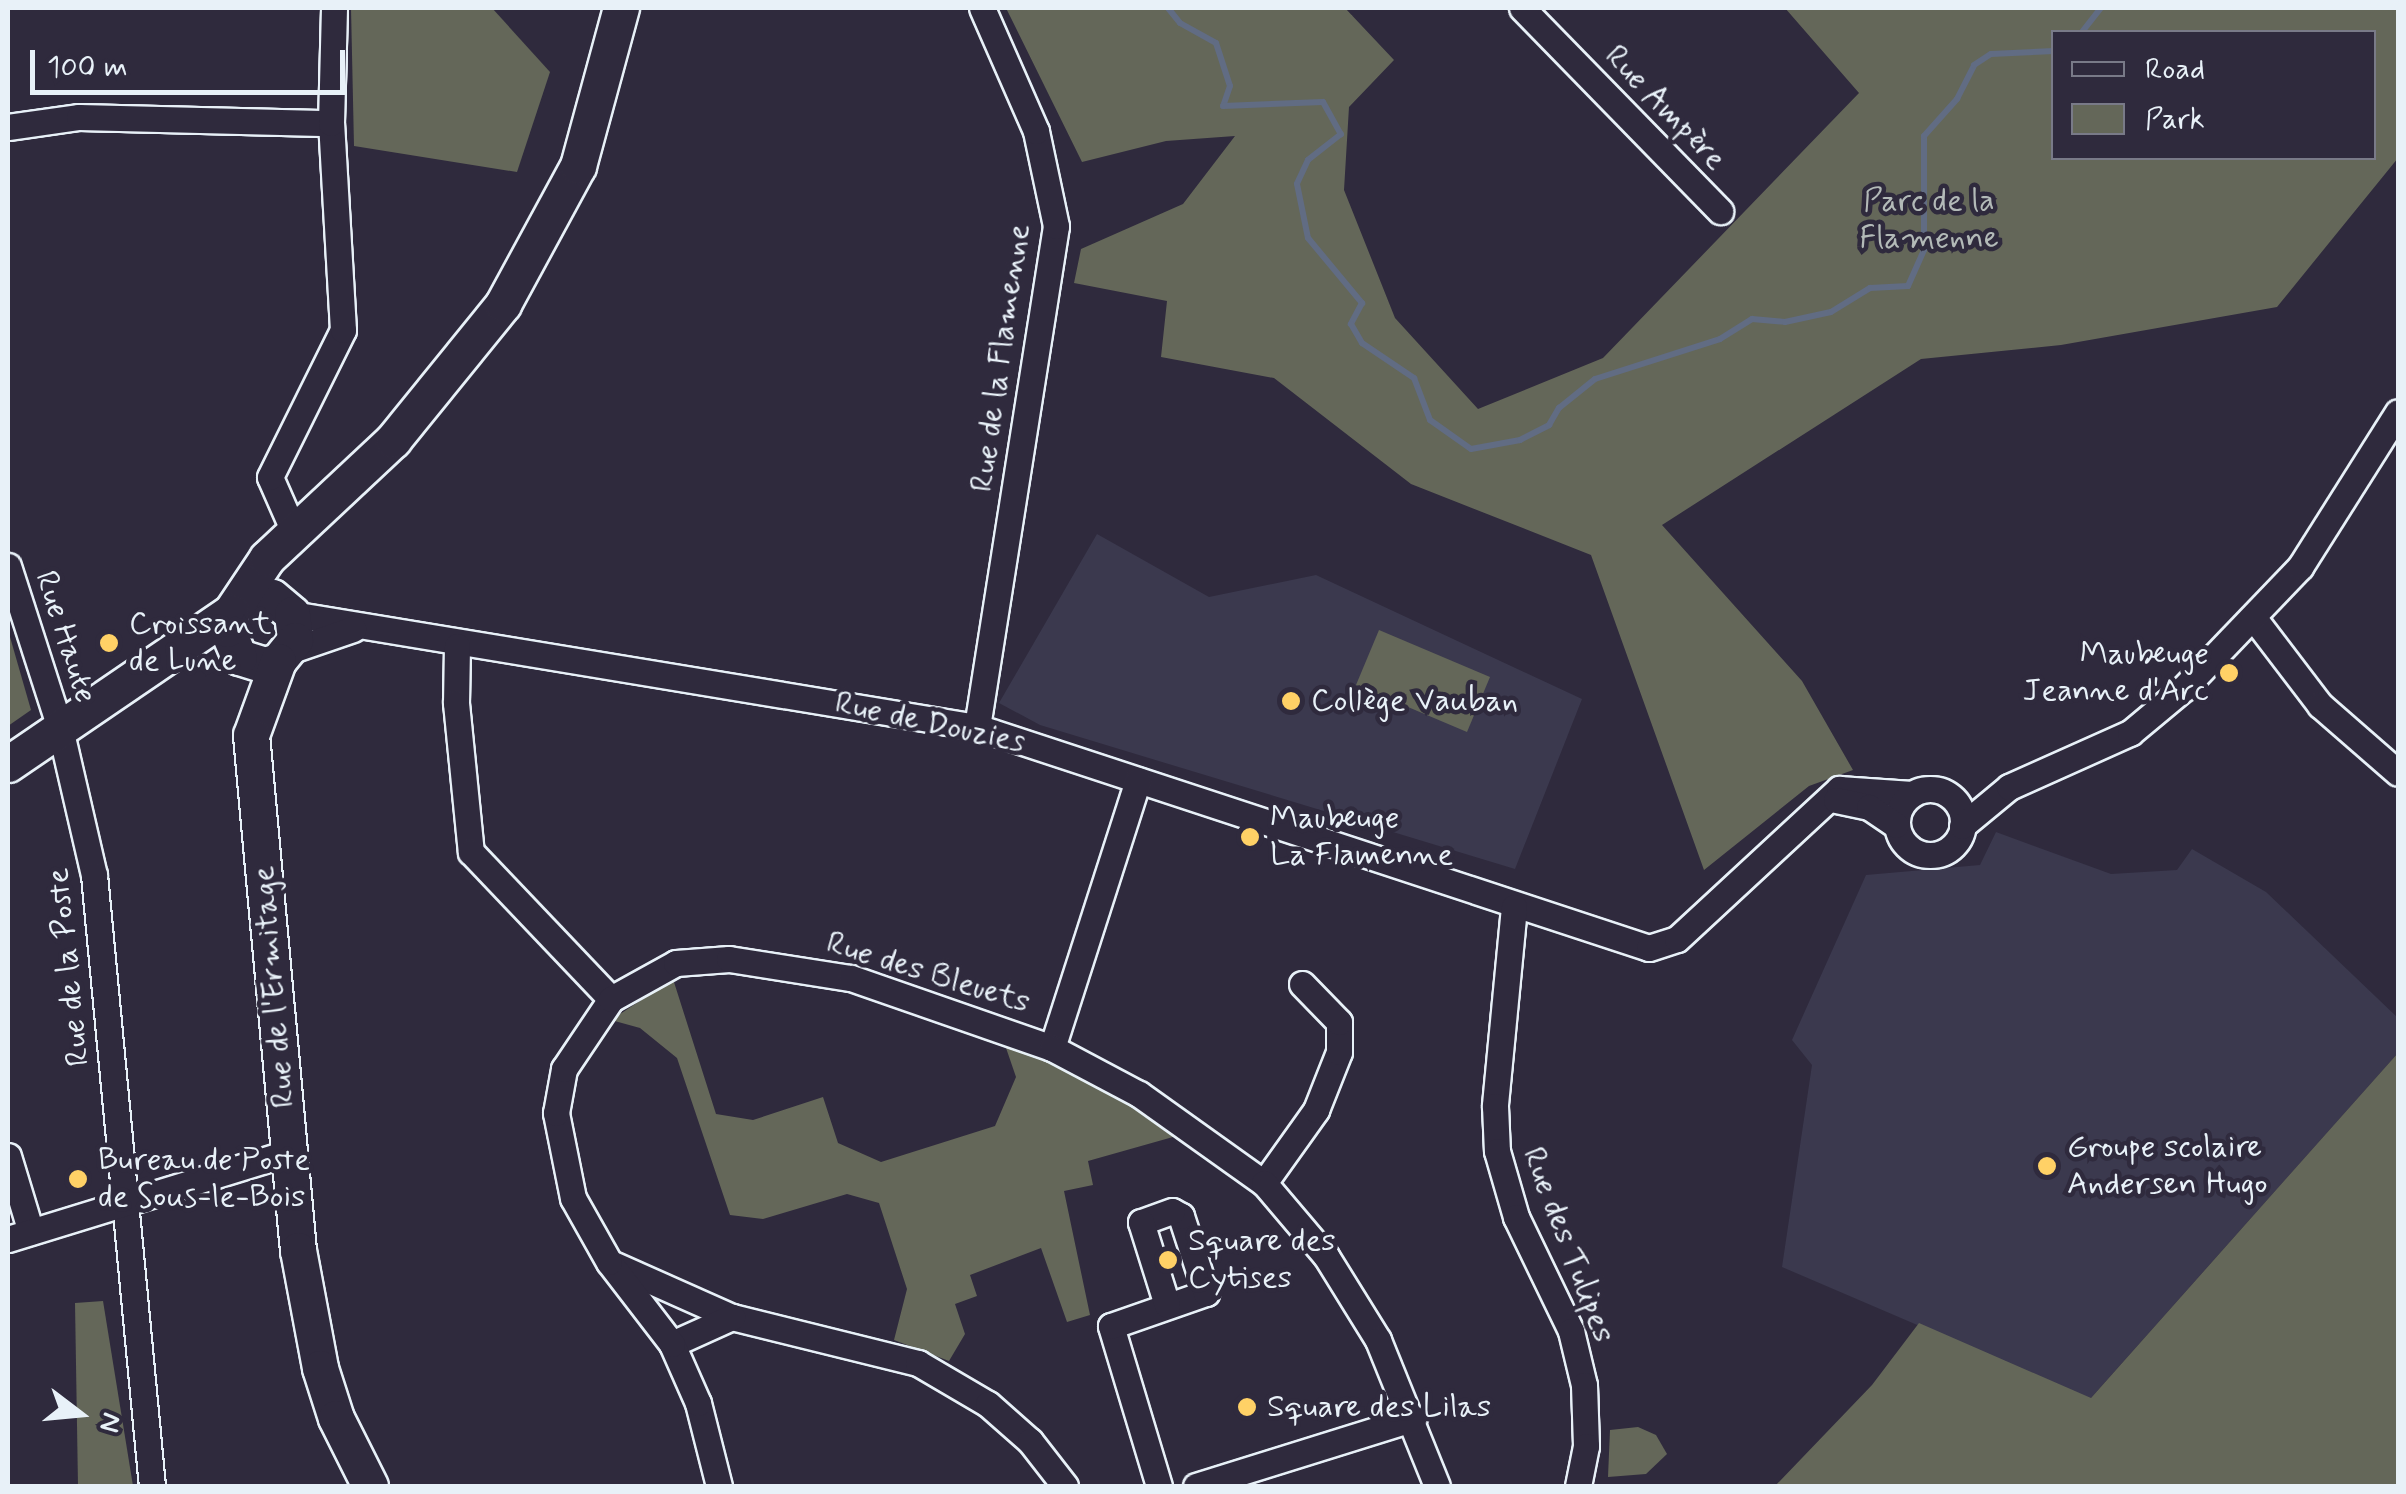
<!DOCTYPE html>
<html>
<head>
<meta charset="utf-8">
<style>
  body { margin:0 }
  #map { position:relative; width:2406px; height:1494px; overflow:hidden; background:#2f2a3d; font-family:Mynerve,sans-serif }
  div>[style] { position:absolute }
  .built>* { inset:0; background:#3b394e }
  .green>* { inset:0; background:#646759 }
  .stream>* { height:6px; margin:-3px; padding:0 3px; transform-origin:3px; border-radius:3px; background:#616c83 }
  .roads { filter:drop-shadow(2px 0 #e8f1f8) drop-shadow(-2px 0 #e8f1f8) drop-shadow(0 2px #e8f1f8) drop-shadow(0 -2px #e8f1f8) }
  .minor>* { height:25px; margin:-12.5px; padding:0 12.5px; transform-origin:12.5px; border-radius:12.5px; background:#2f2a3d }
  .minor>.ring { margin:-12.5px; padding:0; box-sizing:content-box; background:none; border:25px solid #2f2a3d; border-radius:50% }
  .secondary>* { height:35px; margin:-17.5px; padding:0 17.5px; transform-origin:17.5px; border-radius:17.5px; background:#2f2a3d }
  .dots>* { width:28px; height:28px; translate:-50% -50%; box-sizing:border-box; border:5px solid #2f2a3d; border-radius:50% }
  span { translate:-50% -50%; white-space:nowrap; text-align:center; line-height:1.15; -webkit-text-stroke:9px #2f2a3d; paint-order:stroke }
  .street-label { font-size:32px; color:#e8f1f8 }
  .park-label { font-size:32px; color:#b3bab8 }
  .poi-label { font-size:32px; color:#e8f1f8 }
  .left { translate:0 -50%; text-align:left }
  .right { translate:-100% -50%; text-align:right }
  .frame { position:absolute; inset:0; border:10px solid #e8f1f8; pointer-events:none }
  .legend { position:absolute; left:2051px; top:30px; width:325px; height:130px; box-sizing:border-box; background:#2f2a3d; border:2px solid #797a88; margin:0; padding:12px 18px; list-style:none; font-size:30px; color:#e8f1f8 }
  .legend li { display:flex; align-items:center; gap:20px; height:50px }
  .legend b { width:50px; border:2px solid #797a88 }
  .north { position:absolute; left:30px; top:1364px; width:100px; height:100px; -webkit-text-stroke:8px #2f2a3d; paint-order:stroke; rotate:106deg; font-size:28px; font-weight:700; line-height:40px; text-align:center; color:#e8f1f8 }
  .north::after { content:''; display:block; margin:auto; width:35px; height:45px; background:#e8f1f8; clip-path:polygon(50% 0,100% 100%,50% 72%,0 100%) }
  .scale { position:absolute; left:30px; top:50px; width:315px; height:45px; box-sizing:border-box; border:5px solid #e8f1f8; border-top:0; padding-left:12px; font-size:30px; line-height:35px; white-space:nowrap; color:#e8f1f8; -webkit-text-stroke:8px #2f2a3d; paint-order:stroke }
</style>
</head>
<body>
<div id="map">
  <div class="built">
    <i style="clip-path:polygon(1097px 534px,1209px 597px,1316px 575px,1582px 699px,1515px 869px,1040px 725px,999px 703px)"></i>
    <i style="clip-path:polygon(1996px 832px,2111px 874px,2177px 870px,2192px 849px,2266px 892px,2398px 1018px,2398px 1053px,2090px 1399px,1782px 1267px,1812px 1065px,1792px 1040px,1866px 875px,1980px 865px)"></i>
  </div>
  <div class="green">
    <i style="clip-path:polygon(351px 8px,492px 8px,550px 72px,517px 172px,354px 146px)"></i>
    <i style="clip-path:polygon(evenodd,1006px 8px,1345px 8px,1394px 60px,1349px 107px,1344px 190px,1395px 318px,1478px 409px,1603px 358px,1859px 93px,1785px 8px,2398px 8px,2398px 158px,2277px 307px,2061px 345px,1921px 359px,1662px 525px,1802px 681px,1853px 770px,1809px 786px,1704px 870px,1591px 555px,1411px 484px,1274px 378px,1161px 357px,1167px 301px,1074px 283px,1081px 249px,1183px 204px,1235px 136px,1166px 141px,1082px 162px,1006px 8px,2054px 32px,2374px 32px,2374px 158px,2054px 158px,2054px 32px)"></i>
    <i style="clip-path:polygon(8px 630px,31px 710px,8px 726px)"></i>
    <i style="clip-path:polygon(1379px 630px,1490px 677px,1467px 732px,1356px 685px)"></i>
    <i style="clip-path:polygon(673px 979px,716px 1114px,753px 1120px,823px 1097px,838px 1143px,881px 1162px,995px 1126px,1016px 1077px,1005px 1045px,1105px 1086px,1180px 1135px,1088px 1161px,1093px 1185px,1064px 1191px,1090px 1315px,1067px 1322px,1041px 1248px,970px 1275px,977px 1296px,955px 1304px,965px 1334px,949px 1361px,894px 1340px,907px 1289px,879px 1203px,847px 1194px,763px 1219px,730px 1215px,677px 1058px,640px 1028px,611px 1020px)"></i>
    <i style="clip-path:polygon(2398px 1053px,2398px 1486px,1775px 1486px,1872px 1385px,1919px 1323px,2091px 1398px)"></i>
    <i style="clip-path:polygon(103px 1301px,133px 1486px,78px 1486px,75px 1303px)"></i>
    <i style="clip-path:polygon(1638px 1427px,1656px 1435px,1667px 1454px,1646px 1474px,1608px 1477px,1610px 1430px)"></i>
  </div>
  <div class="stream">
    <i style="left:1168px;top:8px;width:19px;rotate:51deg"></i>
    <i style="left:1180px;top:23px;width:41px;rotate:29.1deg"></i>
    <i style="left:1216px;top:43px;width:45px;rotate:72deg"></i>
    <i style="left:1230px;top:86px;width:21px;rotate:109deg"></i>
    <i style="left:1223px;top:106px;width:100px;rotate:-2.3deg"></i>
    <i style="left:1323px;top:102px;width:37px;rotate:61deg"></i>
    <i style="left:1341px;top:134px;width:42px;rotate:141.8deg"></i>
    <i style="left:1308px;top:160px;width:26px;rotate:115deg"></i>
    <i style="left:1297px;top:184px;width:55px;rotate:78.5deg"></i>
    <i style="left:1308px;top:238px;width:85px;rotate:50.3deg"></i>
    <i style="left:1362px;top:303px;width:24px;rotate:118deg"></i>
    <i style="left:1351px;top:324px;width:22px;rotate:60deg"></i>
    <i style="left:1362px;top:343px;width:63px;rotate:33.9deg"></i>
    <i style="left:1414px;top:378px;width:45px;rotate:69.1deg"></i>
    <i style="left:1430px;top:420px;width:50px;rotate:35.3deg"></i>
    <i style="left:1471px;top:449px;width:50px;rotate:-10.4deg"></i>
    <i style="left:1520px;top:440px;width:33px;rotate:-27deg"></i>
    <i style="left:1549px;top:425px;width:20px;rotate:-60deg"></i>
    <i style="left:1559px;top:408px;width:46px;rotate:-38.9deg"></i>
    <i style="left:1595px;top:379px;width:131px;rotate:-17.7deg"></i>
    <i style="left:1720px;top:339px;width:38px;rotate:-32deg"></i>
    <i style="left:1752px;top:319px;width:33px;rotate:5deg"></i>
    <i style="left:1785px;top:322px;width:47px;rotate:-12.3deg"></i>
    <i style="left:1831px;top:312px;width:46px;rotate:-31.6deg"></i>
    <i style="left:1870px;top:288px;width:38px;rotate:-3deg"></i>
    <i style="left:1908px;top:286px;width:39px;rotate:-66deg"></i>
    <i style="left:1924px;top:250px;width:114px;rotate:-90deg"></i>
    <i style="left:1924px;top:136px;width:50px;rotate:-48.3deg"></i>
    <i style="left:1957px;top:99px;width:38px;rotate:-63deg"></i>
    <i style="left:1974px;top:65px;width:20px;rotate:-33deg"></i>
    <i style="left:1991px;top:54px;width:63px;rotate:-2.7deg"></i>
    <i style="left:2082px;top:32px;width:31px;rotate:-52deg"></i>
  </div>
  <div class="roads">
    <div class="minor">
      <i style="left:1522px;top:8px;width:284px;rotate:45.7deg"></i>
      <i style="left:8px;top:127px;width:72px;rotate:-8deg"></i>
      <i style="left:79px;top:117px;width:252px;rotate:1.4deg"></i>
      <i style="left:295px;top:534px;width:62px;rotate:-113.7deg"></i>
      <i style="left:270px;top:477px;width:164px;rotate:-63.6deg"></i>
      <i style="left:343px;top:330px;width:207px;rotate:-93.3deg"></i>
      <i style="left:331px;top:123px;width:115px;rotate:-88.5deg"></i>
      <i style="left:8px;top:566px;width:170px;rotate:72.2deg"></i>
      <i style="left:60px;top:728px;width:151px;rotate:77deg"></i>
      <i style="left:94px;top:875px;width:614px;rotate:84.58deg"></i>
      <i style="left:292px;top:614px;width:694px;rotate:9.37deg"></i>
      <i style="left:977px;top:727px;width:707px;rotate:18.2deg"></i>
      <i style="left:1649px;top:948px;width:29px;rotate:-18deg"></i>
      <i style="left:1677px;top:939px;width:221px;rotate:-42.8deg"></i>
      <i style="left:1839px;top:789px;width:73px;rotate:3.9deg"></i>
      <i style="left:2253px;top:617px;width:111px;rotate:52.7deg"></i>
      <i style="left:2320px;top:705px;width:103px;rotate:41.1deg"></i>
      <i style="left:457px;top:646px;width:57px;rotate:91deg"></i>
      <i style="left:456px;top:703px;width:150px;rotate:84.3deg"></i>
      <i style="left:471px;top:852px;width:203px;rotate:46.4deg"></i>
      <i style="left:289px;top:651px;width:68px;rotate:-19deg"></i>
      <i style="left:977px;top:727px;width:507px;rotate:-81.04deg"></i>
      <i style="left:1056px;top:226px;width:97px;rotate:-101.9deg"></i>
      <i style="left:1036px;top:131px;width:134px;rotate:-113.7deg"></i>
      <i class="ring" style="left:1897px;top:789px;width:41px;height:41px"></i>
      <i style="left:1836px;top:800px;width:34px;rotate:12deg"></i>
      <i style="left:1869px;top:807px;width:32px;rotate:34deg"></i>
      <i style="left:1962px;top:826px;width:61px;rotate:-39.7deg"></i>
      <i style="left:2009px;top:787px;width:133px;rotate:-24.1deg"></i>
      <i style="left:2130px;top:733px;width:70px;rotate:-39.8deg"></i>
      <i style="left:2184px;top:688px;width:168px;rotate:-46.2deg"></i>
      <i style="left:2300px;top:567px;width:183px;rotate:-57.7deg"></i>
      <i style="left:1514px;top:907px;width:200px;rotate:95.5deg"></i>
      <i style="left:1495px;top:1106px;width:45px;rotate:87.5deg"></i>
      <i style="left:1497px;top:1151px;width:69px;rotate:73.9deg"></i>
      <i style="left:1516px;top:1217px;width:127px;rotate:64.2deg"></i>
      <i style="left:1571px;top:1331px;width:56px;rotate:76.5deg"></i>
      <i style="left:1584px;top:1385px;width:61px;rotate:88.1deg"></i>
      <i style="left:1586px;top:1446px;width:41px;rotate:101.3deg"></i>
      <i style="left:1052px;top:1048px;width:281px;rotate:-72.2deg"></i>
      <i style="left:8px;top:1156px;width:79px;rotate:73.2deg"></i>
      <i style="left:1264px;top:1183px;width:90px;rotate:-54.5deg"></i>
      <i style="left:1316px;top:1110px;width:62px;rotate:-68.4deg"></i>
      <i style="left:1339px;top:1052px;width:30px;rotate:-90deg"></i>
      <i style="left:1339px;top:1022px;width:53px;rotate:-134.2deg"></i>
      <i style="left:8px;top:1239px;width:295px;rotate:-17.1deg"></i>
      <i style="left:615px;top:1265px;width:128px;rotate:24deg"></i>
      <i style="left:732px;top:1317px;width:192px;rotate:13.9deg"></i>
      <i style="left:918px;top:1363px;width:81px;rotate:30.4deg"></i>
      <i style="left:988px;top:1404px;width:56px;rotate:41.4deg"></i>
      <i style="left:1030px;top:1441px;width:57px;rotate:52.1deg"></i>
      <i style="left:672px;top:1344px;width:66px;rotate:-24.2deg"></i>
      <i style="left:719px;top:1486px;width:86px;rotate:-104.2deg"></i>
      <i style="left:698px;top:1403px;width:64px;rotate:-113.8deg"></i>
      <i style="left:672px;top:1344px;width:103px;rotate:-127.5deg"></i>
      <i style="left:609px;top:1262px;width:73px;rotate:-119.4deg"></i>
      <i style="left:573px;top:1198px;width:87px;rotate:-101.3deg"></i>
      <i style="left:556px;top:1113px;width:45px;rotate:-79.7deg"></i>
      <i style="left:564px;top:1069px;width:84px;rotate:-56.1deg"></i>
      <i style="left:611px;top:999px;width:74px;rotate:-29deg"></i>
      <i style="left:676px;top:963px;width:53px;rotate:-4.3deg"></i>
      <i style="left:729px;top:959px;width:123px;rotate:8.9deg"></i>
      <i style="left:851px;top:978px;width:213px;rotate:19.2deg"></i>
      <i style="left:1052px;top:1048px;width:98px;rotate:27.9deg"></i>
      <i style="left:1139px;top:1094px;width:153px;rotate:35.5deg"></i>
      <i style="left:1264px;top:1183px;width:96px;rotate:49.7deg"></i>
      <i style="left:1326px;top:1256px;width:99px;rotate:58.2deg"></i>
      <i style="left:1378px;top:1340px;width:157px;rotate:68deg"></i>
      <i style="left:1159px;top:1486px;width:167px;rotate:-106.7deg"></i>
      <i style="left:1111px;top:1326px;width:101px;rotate:-19.2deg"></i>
      <i style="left:1206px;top:1293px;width:81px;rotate:-108deg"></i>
      <i style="left:1181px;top:1216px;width:10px;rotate:-151deg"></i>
      <i style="left:1172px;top:1211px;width:33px;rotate:160deg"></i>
      <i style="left:1141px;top:1222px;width:87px;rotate:72.6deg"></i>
      <i style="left:1196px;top:1486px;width:228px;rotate:-17.3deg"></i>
    </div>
    <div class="secondary">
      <i style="left:245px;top:599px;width:27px;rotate:-4deg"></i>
      <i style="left:272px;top:597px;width:26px;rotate:40deg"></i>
      <i style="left:292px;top:614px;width:26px;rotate:83deg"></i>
      <i style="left:295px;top:640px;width:27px;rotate:129deg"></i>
      <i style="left:278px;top:661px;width:14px;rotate:163deg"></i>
      <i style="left:265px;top:665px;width:27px;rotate:-163deg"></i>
      <i style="left:239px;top:657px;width:30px;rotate:-113deg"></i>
      <i style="left:227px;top:629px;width:17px;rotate:-77deg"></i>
      <i style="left:231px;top:612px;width:65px;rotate:-56.3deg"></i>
      <i style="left:267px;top:558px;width:173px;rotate:-43.1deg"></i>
      <i style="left:393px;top:440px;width:175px;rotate:-51deg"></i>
      <i style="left:503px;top:304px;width:157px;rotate:-61.5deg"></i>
      <i style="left:578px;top:166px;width:164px;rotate:-74.8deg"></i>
      <i style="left:278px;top:661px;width:79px;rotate:110deg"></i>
      <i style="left:251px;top:735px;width:517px;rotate:84.79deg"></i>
      <i style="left:298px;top:1250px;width:120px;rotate:79.4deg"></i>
      <i style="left:320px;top:1368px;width:52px;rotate:72.3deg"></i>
      <i style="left:336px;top:1418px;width:76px;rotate:63.4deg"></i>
      <i style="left:8px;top:764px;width:270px;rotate:-34.3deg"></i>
    </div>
  </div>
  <div class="dots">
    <i style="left:109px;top:643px;background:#ffd166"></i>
    <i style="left:2229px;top:673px;background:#ffd166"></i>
    <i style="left:1291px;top:701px;background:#ffd166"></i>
    <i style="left:1250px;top:837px;background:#ffd166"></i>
    <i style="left:2047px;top:1166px;background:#ffd166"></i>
    <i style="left:78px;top:1179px;background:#ffd166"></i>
    <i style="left:1168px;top:1260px;background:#ffd166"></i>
    <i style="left:1247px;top:1407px;background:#ffd166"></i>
  </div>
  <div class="street-label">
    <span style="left:1665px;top:108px;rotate:46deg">Rue Ampère</span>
    <span style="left:1001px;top:358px;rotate:-82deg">Rue de la Flamenne</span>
    <span style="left:65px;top:637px;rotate:72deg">Rue Haute</span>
    <span style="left:930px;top:723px;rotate:12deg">Rue de Douzies</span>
    <span style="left:69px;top:967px;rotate:-96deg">Rue de la Poste</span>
    <span style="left:928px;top:973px;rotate:17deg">Rue des Bleuets</span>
    <span style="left:274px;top:987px;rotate:-95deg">Rue de l'Ermitage</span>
    <span style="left:1568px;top:1245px;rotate:69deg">Rue des Tulipes</span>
  </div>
  <div class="park-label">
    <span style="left:1929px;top:220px">Parc de la<br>Flamenne</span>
  </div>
  <div class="poi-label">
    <span class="left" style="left:129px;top:643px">Croissant<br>de Lune</span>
    <span class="right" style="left:2209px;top:673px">Maubeuge<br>Jeanne d'Arc</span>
    <span class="left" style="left:1311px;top:701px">Collège Vauban</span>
    <span class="left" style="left:1270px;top:837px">Maubeuge<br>La Flamenne</span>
    <span class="left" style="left:2067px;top:1166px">Groupe scolaire<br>Andersen Hugo</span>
    <span class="left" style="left:98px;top:1179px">Bureau de Poste<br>de Sous-le-Bois</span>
    <span class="left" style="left:1188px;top:1260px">Square des<br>Cytises</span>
    <span class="left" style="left:1267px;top:1407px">Square des Lilas</span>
  </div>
  <div class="frame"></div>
  <ul class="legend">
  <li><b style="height:12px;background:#2f2a3d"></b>Road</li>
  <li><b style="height:28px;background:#646759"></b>Park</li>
  </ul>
  <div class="north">N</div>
  <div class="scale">100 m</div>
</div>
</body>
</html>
